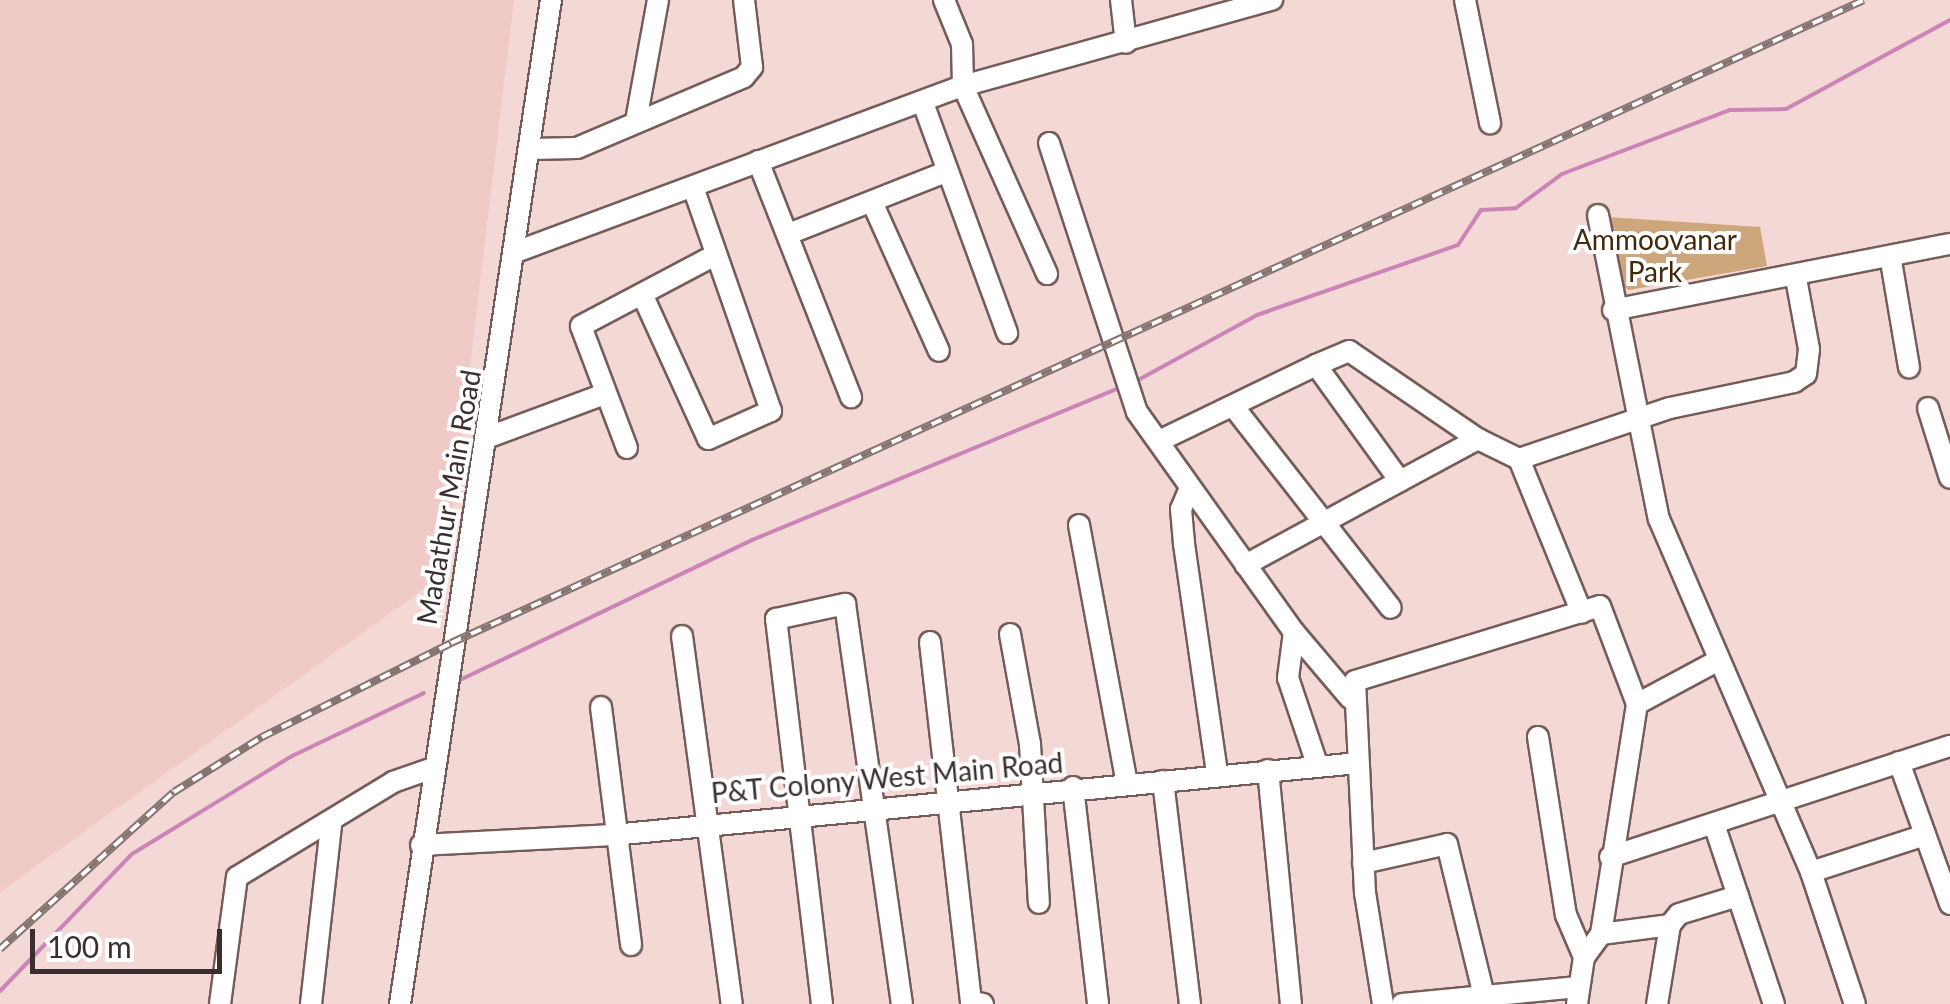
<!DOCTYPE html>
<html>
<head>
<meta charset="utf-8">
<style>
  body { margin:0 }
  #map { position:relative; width:1950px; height:1004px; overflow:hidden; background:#f4d8d5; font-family:Lato,sans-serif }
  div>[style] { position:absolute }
  .built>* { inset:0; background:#efcac7 }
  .green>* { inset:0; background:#cda77b }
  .stream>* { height:4px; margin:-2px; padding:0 2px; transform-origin:2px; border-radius:2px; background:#ca84b6 }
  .roads { filter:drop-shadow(2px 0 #745c5a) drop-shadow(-2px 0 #745c5a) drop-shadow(0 2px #745c5a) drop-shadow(0 -2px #745c5a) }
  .minor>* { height:20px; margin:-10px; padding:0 10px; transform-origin:10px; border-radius:10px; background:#fff }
  .rail>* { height:8px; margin-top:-4px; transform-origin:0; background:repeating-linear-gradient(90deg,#fff 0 11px,#867472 0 22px); box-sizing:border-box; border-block:2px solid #867472 }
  span { translate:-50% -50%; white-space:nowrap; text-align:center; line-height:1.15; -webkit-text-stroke:8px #fff; paint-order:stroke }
  .park-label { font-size:28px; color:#412a0c }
  .street-label { font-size:28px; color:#3a2f2e }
  .scale { position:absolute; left:30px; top:929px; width:192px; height:45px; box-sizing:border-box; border:5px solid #3a2f2e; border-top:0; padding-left:12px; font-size:30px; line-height:35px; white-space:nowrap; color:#3a2f2e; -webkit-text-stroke:8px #fff; paint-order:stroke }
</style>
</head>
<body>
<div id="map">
  <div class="built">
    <i style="clip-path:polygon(0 0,514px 0,445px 574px,0 892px)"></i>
  </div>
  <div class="green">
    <i style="clip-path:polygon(1607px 217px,1760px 227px,1767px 266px,1629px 290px,1613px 281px)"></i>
  </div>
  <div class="stream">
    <i style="left:1140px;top:379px;width:133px;rotate:-28.7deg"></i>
    <i style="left:1257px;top:315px;width:213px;rotate:-19.2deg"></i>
    <i style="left:1458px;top:245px;width:42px;rotate:-56.7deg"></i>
    <i style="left:1481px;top:210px;width:35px;rotate:-3deg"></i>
    <i style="left:1516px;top:208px;width:57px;rotate:-36.5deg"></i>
    <i style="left:1562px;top:174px;width:180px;rotate:-20.9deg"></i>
    <i style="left:1730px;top:110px;width:56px;rotate:-1deg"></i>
    <i style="left:1786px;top:109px;width:187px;rotate:-28.5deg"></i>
    <i style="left:462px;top:679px;width:322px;rotate:-25.6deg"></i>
    <i style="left:752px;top:540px;width:395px;rotate:-22.5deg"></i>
    <i style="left:0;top:991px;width:190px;rotate:-46.1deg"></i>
    <i style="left:132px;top:854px;width:188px;rotate:-31.5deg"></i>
    <i style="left:292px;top:756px;width:146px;rotate:-25.5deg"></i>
  </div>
  <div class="roads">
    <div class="minor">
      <i style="left:944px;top:0;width:48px;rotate:67.8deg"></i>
      <i style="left:962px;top:44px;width:42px;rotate:88.6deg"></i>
      <i style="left:963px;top:86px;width:206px;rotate:65.9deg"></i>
      <i style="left:1121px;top:0;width:43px;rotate:83.4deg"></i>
      <i style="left:1465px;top:0;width:126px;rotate:78.5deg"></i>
      <i style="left:923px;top:103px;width:245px;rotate:69.9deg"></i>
      <i style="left:636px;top:121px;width:123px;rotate:-79.7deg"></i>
      <i style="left:1049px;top:143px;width:283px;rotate:71.9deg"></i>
      <i style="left:1137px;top:412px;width:270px;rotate:54.5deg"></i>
      <i style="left:530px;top:149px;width:47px;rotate:-1.2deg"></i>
      <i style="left:577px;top:148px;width:181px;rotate:-23deg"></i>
      <i style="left:744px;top:77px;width:13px;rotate:-51deg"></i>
      <i style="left:752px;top:67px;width:67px;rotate:-96.8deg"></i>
      <i style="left:758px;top:161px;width:254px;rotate:68.5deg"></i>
      <i style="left:872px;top:202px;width:163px;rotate:65.8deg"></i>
      <i style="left:1598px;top:215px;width:310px;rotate:78.7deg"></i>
      <i style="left:1659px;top:519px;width:384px;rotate:66.7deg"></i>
      <i style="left:1811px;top:872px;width:139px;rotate:71.6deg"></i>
      <i style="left:791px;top:233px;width:167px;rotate:-21.5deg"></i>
      <i style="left:516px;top:252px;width:477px;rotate:-20.4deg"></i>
      <i style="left:963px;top:86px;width:321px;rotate:-15.6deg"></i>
      <i style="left:1891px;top:261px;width:108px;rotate:80.4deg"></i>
      <i style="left:642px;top:294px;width:159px;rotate:65.5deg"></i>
      <i style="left:708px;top:439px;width:69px;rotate:-24deg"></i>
      <i style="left:771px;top:411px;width:237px;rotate:-109.2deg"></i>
      <i style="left:1613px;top:310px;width:343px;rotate:-11.1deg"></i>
      <i style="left:1316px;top:365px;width:36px;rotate:-23deg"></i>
      <i style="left:1349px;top:351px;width:156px;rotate:34.3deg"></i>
      <i style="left:1233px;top:406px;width:256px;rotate:52deg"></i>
      <i style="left:1928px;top:408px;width:73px;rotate:72.6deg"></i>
      <i style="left:486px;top:438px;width:124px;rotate:-20.3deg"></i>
      <i style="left:1159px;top:441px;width:174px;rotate:-25.8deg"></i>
      <i style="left:1316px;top:365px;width:143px;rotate:54.1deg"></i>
      <i style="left:1400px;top:481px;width:176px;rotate:151.5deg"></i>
      <i style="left:627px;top:448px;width:130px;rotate:-110.7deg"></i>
      <i style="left:581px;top:326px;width:149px;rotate:-27.9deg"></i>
      <i style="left:1519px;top:459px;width:166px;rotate:67.8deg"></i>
      <i style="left:1400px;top:481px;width:89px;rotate:-28.3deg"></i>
      <i style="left:1478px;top:439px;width:46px;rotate:26deg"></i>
      <i style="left:1519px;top:459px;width:159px;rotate:-18.7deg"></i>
      <i style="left:1670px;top:408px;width:127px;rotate:-11.8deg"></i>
      <i style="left:1794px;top:382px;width:14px;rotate:-34deg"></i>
      <i style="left:1806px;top:374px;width:25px;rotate:-83deg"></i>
      <i style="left:1809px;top:349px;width:72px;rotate:-100.4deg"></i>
      <i style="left:1190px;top:488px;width:23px;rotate:113deg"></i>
      <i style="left:1181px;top:509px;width:35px;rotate:85deg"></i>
      <i style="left:1184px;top:544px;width:230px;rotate:81.8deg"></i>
      <i style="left:1079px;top:525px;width:262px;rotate:79.5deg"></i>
      <i style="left:1010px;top:634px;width:112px;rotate:79.7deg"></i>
      <i style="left:1030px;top:744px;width:159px;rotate:86.8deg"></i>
      <i style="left:682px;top:636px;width:371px;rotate:82.3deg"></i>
      <i style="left:930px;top:642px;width:362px;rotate:83.5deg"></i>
      <i style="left:971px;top:1002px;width:12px;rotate:9deg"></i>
      <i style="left:1637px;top:704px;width:93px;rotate:-28.2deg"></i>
      <i style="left:601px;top:707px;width:240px;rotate:82.8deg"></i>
      <i style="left:1538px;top:737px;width:180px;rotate:81.1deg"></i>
      <i style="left:1566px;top:915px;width:46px;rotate:66.8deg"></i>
      <i style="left:1899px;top:762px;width:151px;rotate:70.2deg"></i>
      <i style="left:1317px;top:764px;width:91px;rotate:-108.6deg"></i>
      <i style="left:1288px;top:678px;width:46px;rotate:-82.6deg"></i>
      <i style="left:1294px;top:632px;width:87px;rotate:49.7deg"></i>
      <i style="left:1268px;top:770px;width:235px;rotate:84.4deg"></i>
      <i style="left:1163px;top:781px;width:225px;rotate:83.1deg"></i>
      <i style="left:1073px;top:787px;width:218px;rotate:83.4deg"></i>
      <i style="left:1715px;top:827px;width:187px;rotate:71.6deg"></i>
      <i style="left:421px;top:845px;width:192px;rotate:-3deg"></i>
      <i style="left:613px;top:835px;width:748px;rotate:-5.52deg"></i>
      <i style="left:1610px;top:857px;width:358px;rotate:-18.1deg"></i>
      <i style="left:1363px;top:863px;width:86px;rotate:-12.7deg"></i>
      <i style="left:1447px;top:844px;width:165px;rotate:76.3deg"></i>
      <i style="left:1811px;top:872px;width:120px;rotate:-18deg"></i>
      <i style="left:1670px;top:925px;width:14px;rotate:-51deg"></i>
      <i style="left:1679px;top:914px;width:62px;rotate:-17deg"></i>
      <i style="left:1601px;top:934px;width:70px;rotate:-7.4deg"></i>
      <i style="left:1670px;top:925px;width:80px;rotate:99.3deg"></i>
      <i style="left:220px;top:1004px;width:128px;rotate:-82.4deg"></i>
      <i style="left:237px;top:877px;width:183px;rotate:-31.3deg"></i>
      <i style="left:393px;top:782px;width:42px;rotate:-19.3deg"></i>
      <i style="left:311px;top:1004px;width:180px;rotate:-83.6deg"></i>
      <i style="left:400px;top:1004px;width:1015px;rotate:-81.45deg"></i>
      <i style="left:822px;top:1004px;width:388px;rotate:-96.8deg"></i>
      <i style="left:776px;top:619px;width:71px;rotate:-12.3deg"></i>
      <i style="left:845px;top:604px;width:404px;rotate:81.9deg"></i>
      <i style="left:1383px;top:1004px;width:112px;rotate:-99.2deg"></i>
      <i style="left:1365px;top:893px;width:212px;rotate:-92.7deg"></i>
      <i style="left:1355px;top:681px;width:256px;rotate:-17deg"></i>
      <i style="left:1600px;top:606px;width:105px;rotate:69.3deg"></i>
      <i style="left:1637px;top:704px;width:233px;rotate:98.9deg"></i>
      <i style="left:1601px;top:934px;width:29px;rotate:126deg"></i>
      <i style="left:1584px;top:957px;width:48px;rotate:98.5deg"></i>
      <i style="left:1402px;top:1004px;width:177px;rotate:-5.5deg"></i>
    </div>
  </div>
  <div class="rail">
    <i style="left:0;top:949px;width:234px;rotate:-42.1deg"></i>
    <i style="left:174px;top:792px;width:104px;rotate:-32deg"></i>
    <i style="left:262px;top:737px;width:211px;rotate:-26.4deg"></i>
    <i style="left:451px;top:643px;width:1552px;rotate:-24.47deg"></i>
  </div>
  <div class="park-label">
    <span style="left:1655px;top:255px">Ammoovanar<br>Park</span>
  </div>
  <div class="street-label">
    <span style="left:448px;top:497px;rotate:-80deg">Madathur Main Road</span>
    <span style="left:887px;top:777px;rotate:-5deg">P&amp;T Colony West Main Road</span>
  </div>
  <div class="scale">100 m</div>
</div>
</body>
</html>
